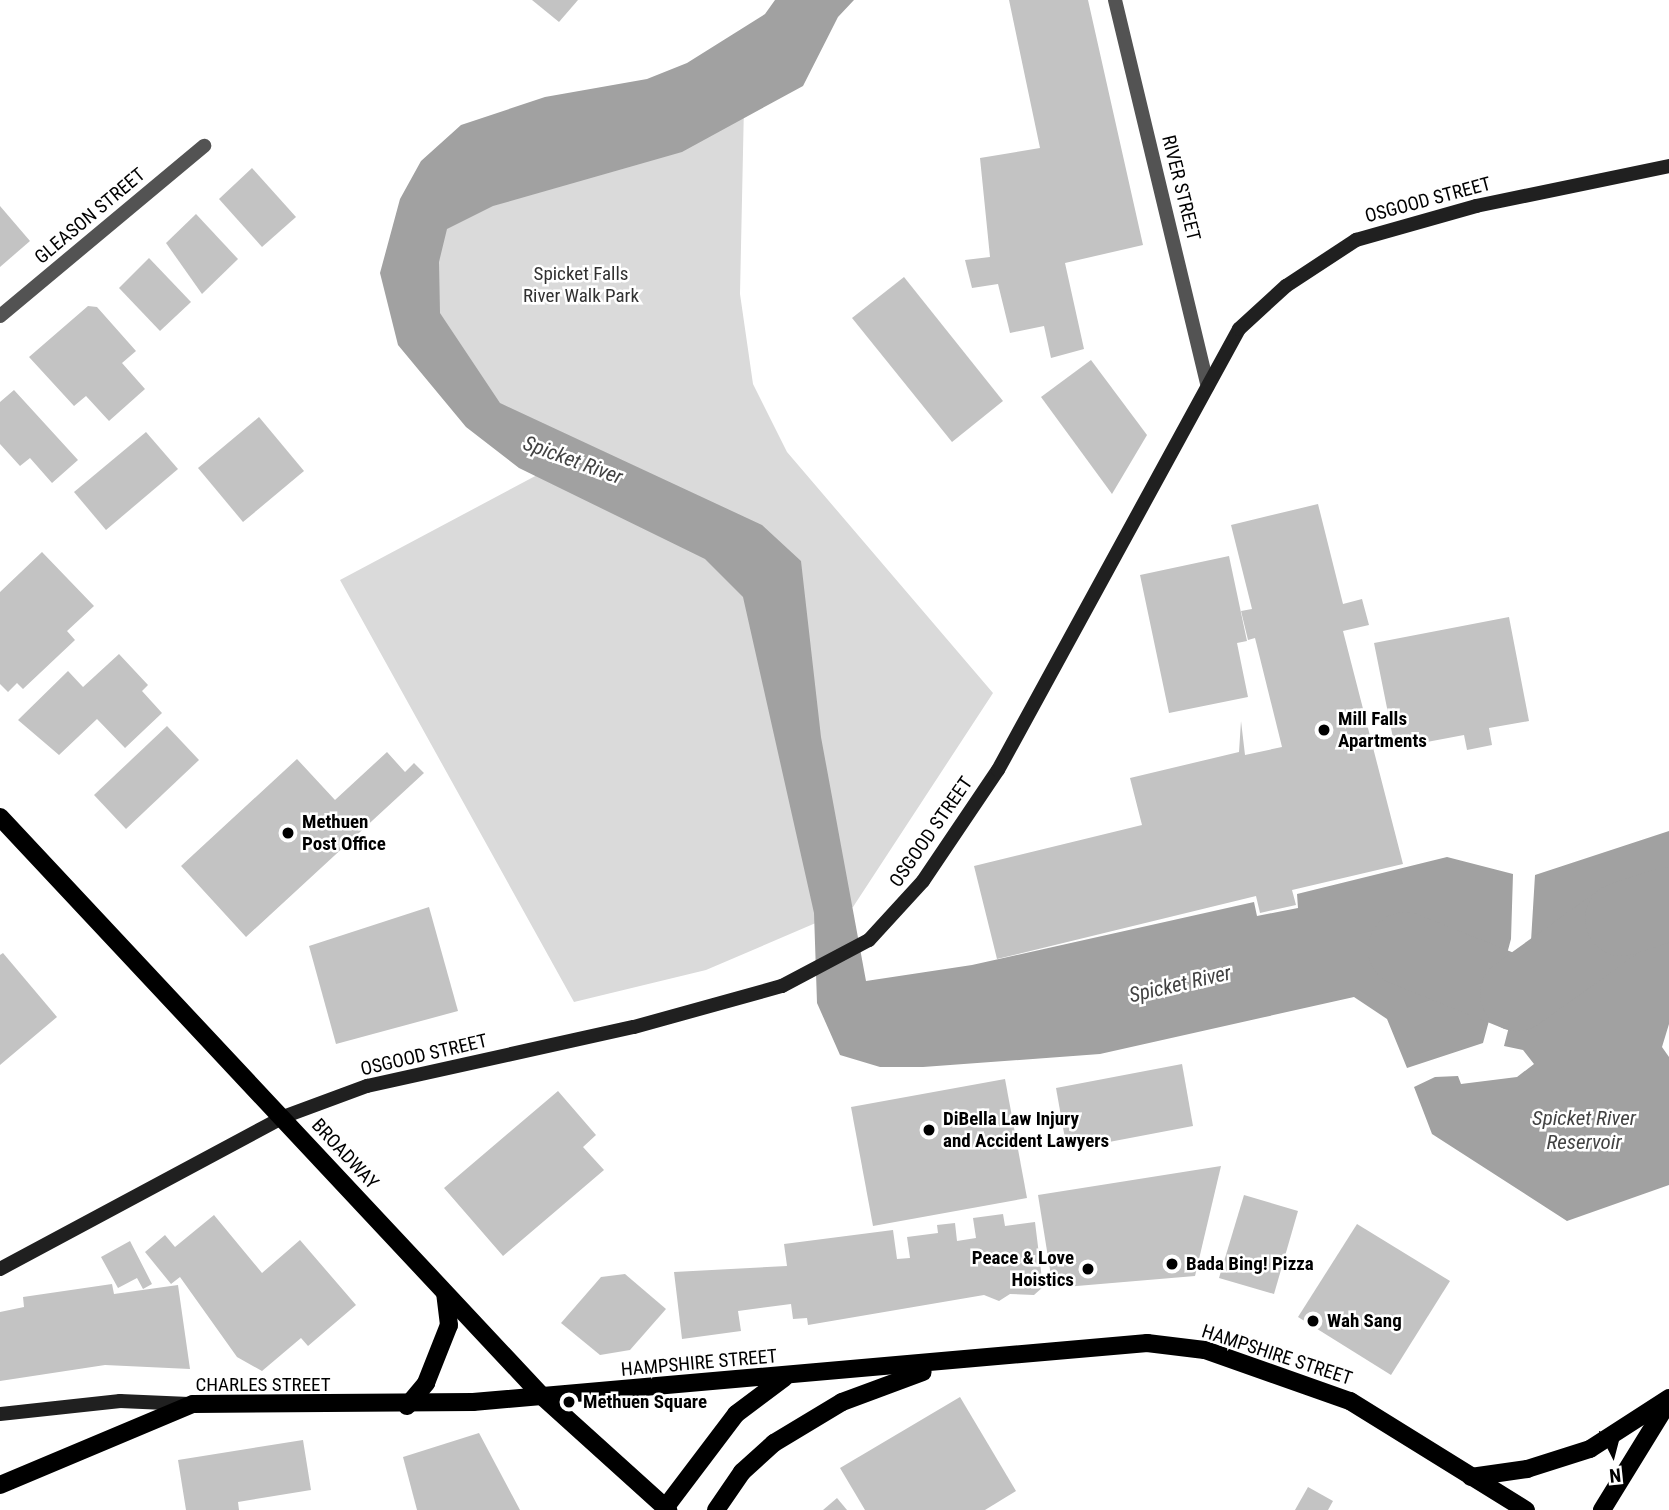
<!DOCTYPE html>
<html>
<head>
<meta charset="utf-8">
<style>
  body { margin:0 }
  #map { position:relative; width:1669px; height:1510px; overflow:hidden; background:#fff; font-family:"Roboto Condensed",sans-serif }
  div>[style] { position:absolute }
  .green>* { inset:0; background:#dadada }
  .water>* { inset:0; background:#a1a1a1 }
  .river>* { height:74px; margin:-37px; padding:0 37px; transform-origin:37px; border-radius:37px; background:#a1a1a1 }
  .building>* { inset:0; background:#c3c3c3 }
  .minor>* { height:14px; margin:-7px; padding:0 7px; transform-origin:7px; border-radius:7px; background:#535353 }
  .secondary>* { height:14px; margin:-7px; padding:0 7px; transform-origin:7px; border-radius:7px; background:#202020 }
  .primary>* { height:18px; margin:-9px; padding:0 9px; transform-origin:9px; border-radius:9px; background:#000 }
  .dots>* { width:19px; height:19px; translate:-50% -50%; box-sizing:border-box; border:4px solid #fff; border-radius:50% }
  span { translate:-50% -50%; white-space:nowrap; text-align:center; line-height:1.15; -webkit-text-stroke:5px #fff; paint-order:stroke }
  .street-label { font-size:19px; color:#000 }
  .park-label { font-size:19px; color:#313131 }
  .poi-label { font-size:19px; color:#000; font-weight:700 }
  .left { translate:0 -50%; text-align:left }
  .right { translate:-100% -50%; text-align:right }
  .water-label { font-size:21px; color:#424242; font-style:italic }
  .north { position:absolute; left:1578px; top:1419px; width:70px; height:70px; -webkit-text-stroke:5px #fff; paint-order:stroke; rotate:174deg; font-size:19px; font-weight:700; line-height:28px; text-align:center; color:#000 }
  .north::after { content:''; display:block; margin:auto; width:24px; height:32px; background:#000; clip-path:polygon(50% 0,100% 100%,50% 72%,0 100%) }
</style>
</head>
<body>
<div id="map">
  <div class="green">
    <i style="clip-path:polygon(744px 105px,740px 294px,753px 384px,787px 452px,993px 693px,853px 907px,706px 970px,574px 1002px,340px 580px,556px 465px,419px 338px,426px 195px)"></i>
  </div>
  <div class="water">
    <i style="clip-path:polygon(775px 0,854px 0,838px 17px,803px 86px,682px 152px,493px 206px,447px 229px,439px 262px,440px 313px,500px 403px,762px 525px,801px 561px,821px 737px,866px 981px,972px 965px,1254px 902px,1257px 916px,1298px 908px,1297px 894px,1447px 857px,1513px 874px,1511px 939px,1483px 1043px,1407px 1068px,1387px 1019px,1354px 997px,1100px 1054px,923px 1067px,880px 1067px,840px 1055px,817px 1003px,814px 913px,743px 597px,705px 559px,519px 468px,466px 427px,398px 345px,380px 273px,400px 199px,421px 161px,461px 125px,545px 97px,647px 79px,687px 63px,765px 14px)"></i>
    <i style="clip-path:polygon(1669px 831px,1669px 1024px,1662px 1047px,1669px 1057px,1669px 1185px,1567px 1221px,1432px 1134px,1414px 1087px,1435px 1077px,1458px 1076px,1461px 1084px,1517px 1077px,1534px 1064px,1523px 1050px,1504px 1046px,1531px 941px,1535px 875px)"></i>
  </div>
  <div class="river">
    <i style="left:1405px;top:949px;width:121px;rotate:21.9deg"></i>
    <i style="left:1517px;top:994px;width:129px;rotate:-35.5deg"></i>
    <i style="left:1622px;top:919px;width:49px;rotate:-17.7deg"></i>
  </div>
  <div class="building">
    <i style="clip-path:polygon(532px 0,578px 0,559px 22px)"></i>
    <i style="clip-path:polygon(1009px 0,1088px 0,1143px 245px,1065px 263px,1084px 349px,1051px 358px,1044px 326px,1010px 333px,998px 284px,972px 288px,965px 260px,990px 257px,980px 158px,1040px 148px)"></i>
    <i style="clip-path:polygon(252px 168px,296px 217px,262px 247px,219px 199px)"></i>
    <i style="clip-path:polygon(0 206px,30px 241px,0 267px)"></i>
    <i style="clip-path:polygon(196px 214px,238px 259px,202px 294px,166px 243px)"></i>
    <i style="clip-path:polygon(149px 258px,191px 302px,160px 331px,119px 288px)"></i>
    <i style="clip-path:polygon(904px 277px,1003px 401px,952px 442px,852px 318px)"></i>
    <i style="clip-path:polygon(88px 306px,97px 307px,136px 351px,122px 363px,145px 389px,109px 421px,86px 396px,74px 406px,29px 357px)"></i>
    <i style="clip-path:polygon(1091px 360px,1147px 435px,1112px 494px,1041px 397px)"></i>
    <i style="clip-path:polygon(14px 390px,78px 460px,52px 483px,30px 458px,20px 466px,0 444px,0 402px)"></i>
    <i style="clip-path:polygon(259px 417px,304px 471px,243px 522px,198px 468px)"></i>
    <i style="clip-path:polygon(146px 432px,178px 469px,106px 530px,74px 492px)"></i>
    <i style="clip-path:polygon(1318px 504px,1343px 604px,1362px 599px,1369px 625px,1343px 631px,1403px 864px,1292px 890px,1296px 905px,1260px 913px,1256px 896px,997px 959px,974px 866px,1142px 825px,1130px 778px,1239px 752px,1241px 721px,1245px 755px,1282px 747px,1255px 638px,1248px 640px,1241px 611px,1252px 609px,1231px 525px)"></i>
    <i style="clip-path:polygon(42px 552px,94px 606px,67px 631px,75px 640px,23px 689px,17px 683px,8px 692px,0 684px,0 592px)"></i>
    <i style="clip-path:polygon(1229px 556px,1247px 641px,1237px 643px,1248px 697px,1169px 713px,1140px 575px)"></i>
    <i style="clip-path:polygon(1509px 617px,1529px 721px,1489px 728px,1492px 745px,1467px 750px,1464px 735px,1395px 748px,1374px 643px)"></i>
    <i style="clip-path:polygon(119px 654px,148px 685px,142px 691px,162px 713px,125px 748px,97px 719px,59px 755px,18px 720px,68px 671px,83px 687px)"></i>
    <i style="clip-path:polygon(167px 726px,199px 760px,126px 829px,94px 795px)"></i>
    <i style="clip-path:polygon(387px 752px,405px 772px,414px 763px,424px 773px,246px 937px,181px 866px,297px 759px,335px 800px)"></i>
    <i style="clip-path:polygon(429px 907px,458px 1011px,336px 1044px,309px 946px)"></i>
    <i style="clip-path:polygon(3px 953px,57px 1017px,0 1065px,0 955px)"></i>
    <i style="clip-path:polygon(1182px 1064px,1193px 1126px,1067px 1150px,1056px 1088px)"></i>
    <i style="clip-path:polygon(1005px 1079px,1027px 1198px,873px 1226px,851px 1107px)"></i>
    <i style="clip-path:polygon(558px 1091px,596px 1135px,583px 1147px,604px 1170px,503px 1256px,444px 1188px)"></i>
    <i style="clip-path:polygon(1221px 1166px,1195px 1276px,1053px 1288px,1038px 1195px)"></i>
    <i style="clip-path:polygon(1244px 1195px,1298px 1211px,1274px 1294px,1219px 1278px)"></i>
    <i style="clip-path:polygon(1003px 1214px,1005px 1226px,1035px 1222px,1043px 1287px,1034px 1295px,1010px 1294px,999px 1301px,984px 1295px,808px 1325px,807px 1318px,793px 1319px,791px 1304px,738px 1311px,741px 1331px,682px 1339px,674px 1272px,787px 1266px,784px 1244px,893px 1230px,897px 1259px,910px 1258px,907px 1237px,938px 1233px,937px 1225px,955px 1223px,957px 1241px,976px 1238px,973px 1218px)"></i>
    <i style="clip-path:polygon(214px 1215px,262px 1273px,300px 1240px,356px 1305px,308px 1346px,301px 1338px,262px 1371px,237px 1357px,180px 1277px,171px 1284px,145px 1252px,165px 1235px,175px 1247px)"></i>
    <i style="clip-path:polygon(1357px 1224px,1450px 1281px,1391px 1375px,1298px 1317px)"></i>
    <i style="clip-path:polygon(130px 1241px,152px 1284px,143px 1289px,137px 1278px,118px 1288px,101px 1257px)"></i>
    <i style="clip-path:polygon(625px 1274px,666px 1309px,630px 1350px,600px 1355px,561px 1323px,601px 1277px)"></i>
    <i style="clip-path:polygon(112px 1284px,114px 1294px,178px 1285px,190px 1369px,105px 1365px,0 1381px,0 1312px,24px 1307px,23px 1297px)"></i>
    <i style="clip-path:polygon(960px 1397px,1016px 1491px,985px 1510px,865px 1510px,840px 1468px)"></i>
    <i style="clip-path:polygon(479px 1433px,520px 1510px,417px 1510px,403px 1457px)"></i>
    <i style="clip-path:polygon(303px 1440px,311px 1490px,238px 1502px,239px 1510px,186px 1510px,178px 1460px)"></i>
    <i style="clip-path:polygon(1308px 1487px,1333px 1501px,1328px 1510px,1295px 1510px)"></i>
    <i style="clip-path:polygon(837px 1498px,847px 1510px,823px 1510px)"></i>
  </div>
  <div class="minor">
    <i style="left:1115px;top:0;width:397px;rotate:76.5deg"></i>
    <i style="left:0;top:316px;width:266px;rotate:-39.8deg"></i>
  </div>
  <div class="secondary">
    <i style="left:0;top:1269px;width:321px;rotate:-28.2deg"></i>
    <i style="left:283px;top:1117px;width:90px;rotate:-20.3deg"></i>
    <i style="left:367px;top:1086px;width:273px;rotate:-12.5deg"></i>
    <i style="left:634px;top:1027px;width:154px;rotate:-15.5deg"></i>
    <i style="left:782px;top:986px;width:98px;rotate:-27.9deg"></i>
    <i style="left:869px;top:940px;width:80px;rotate:-47.5deg"></i>
    <i style="left:923px;top:881px;width:134px;rotate:-56deg"></i>
    <i style="left:998px;top:770px;width:503px;rotate:-61.34deg"></i>
    <i style="left:1239px;top:329px;width:64px;rotate:-42.5deg"></i>
    <i style="left:1286px;top:286px;width:84px;rotate:-33.3deg"></i>
    <i style="left:1356px;top:240px;width:125px;rotate:-15.8deg"></i>
    <i style="left:1476px;top:206px;width:197px;rotate:-11.7deg"></i>
    <i style="left:0;top:1414px;width:121px;rotate:-6.2deg"></i>
    <i style="left:120px;top:1401px;width:69px;rotate:2.5deg"></i>
  </div>
  <div class="primary">
    <i style="left:0;top:817px;width:795px;rotate:46.89deg"></i>
    <i style="left:543px;top:1397px;width:169px;rotate:42.1deg"></i>
    <i style="left:407px;top:1406px;width:30px;rotate:-50deg"></i>
    <i style="left:426px;top:1383px;width:62px;rotate:-68.4deg"></i>
    <i style="left:449px;top:1325px;width:32px;rotate:-97deg"></i>
    <i style="left:1471px;top:1477px;width:57px;rotate:-8.1deg"></i>
    <i style="left:1527px;top:1469px;width:66px;rotate:-17.6deg"></i>
    <i style="left:1590px;top:1449px;width:94px;rotate:-32.8deg"></i>
    <i style="left:0;top:1485px;width:209px;rotate:-22.8deg"></i>
    <i style="left:193px;top:1404px;width:280px;rotate:-0.4deg"></i>
    <i style="left:473px;top:1402px;width:677px;rotate:-5deg"></i>
    <i style="left:1147px;top:1343px;width:58px;rotate:6.9deg"></i>
    <i style="left:1205px;top:1350px;width:154px;rotate:19.4deg"></i>
    <i style="left:1350px;top:1401px;width:207px;rotate:31.8deg"></i>
    <i style="left:665px;top:1508px;width:118px;rotate:-52.9deg"></i>
    <i style="left:736px;top:1414px;width:60px;rotate:-36.9deg"></i>
    <i style="left:716px;top:1510px;width:46px;rotate:-55.6deg"></i>
    <i style="left:742px;top:1472px;width:43px;rotate:-42.2deg"></i>
    <i style="left:774px;top:1443px;width:79px;rotate:-31.1deg"></i>
    <i style="left:842px;top:1402px;width:86px;rotate:-20.3deg"></i>
    <i style="left:1602px;top:1510px;width:128px;rotate:-58.4deg"></i>
  </div>
  <div class="dots">
    <i style="left:1324px;top:730px;background:#000"></i>
    <i style="left:288px;top:833px;background:#000"></i>
    <i style="left:929px;top:1130px;background:#000"></i>
    <i style="left:1172px;top:1264px;background:#000"></i>
    <i style="left:1088px;top:1269px;background:#000"></i>
    <i style="left:1313px;top:1321px;background:#000"></i>
    <i style="left:569px;top:1402px;background:#000"></i>
  </div>
  <div class="street-label">
    <span style="left:1181px;top:188px;rotate:76deg">RIVER STREET</span>
    <span style="left:1428px;top:200px;rotate:-15deg">OSGOOD STREET</span>
    <span style="left:90px;top:216px;rotate:-40deg">GLEASON STREET</span>
    <span style="left:931px;top:832px;rotate:-55deg">OSGOOD STREET</span>
    <span style="left:424px;top:1055px;rotate:-13deg">OSGOOD STREET</span>
    <span style="left:345px;top:1154px;rotate:47deg">BROADWAY</span>
    <span style="left:1277px;top:1355px;rotate:18deg">HAMPSHIRE STREET</span>
    <span style="left:699px;top:1363px;rotate:-5deg">HAMPSHIRE STREET</span>
    <span style="left:263px;top:1385px">CHARLES STREET</span>
  </div>
  <div class="park-label">
    <span style="left:581px;top:285px">Spicket Falls<br>River Walk Park</span>
  </div>
  <div class="poi-label">
    <span class="left" style="left:1338px;top:730px">Mill Falls<br>Apartments</span>
    <span class="left" style="left:302px;top:833px">Methuen<br>Post Office</span>
    <span class="left" style="left:943px;top:1130px">DiBella Law Injury<br>and Accident Lawyers</span>
    <span class="right" style="left:1074px;top:1269px">Peace &amp; Love<br>Hoistics</span>
    <span class="left" style="left:1186px;top:1264px">Bada Bing! Pizza</span>
    <span class="left" style="left:1327px;top:1321px">Wah Sang</span>
    <span class="left" style="left:583px;top:1402px">Methuen Square</span>
  </div>
  <div class="water-label">
    <span style="left:573px;top:460px;rotate:20deg">Spicket River</span>
    <span style="left:1180px;top:984px;rotate:-13deg">Spicket River</span>
    <span style="left:1584px;top:1130px">Spicket River<br>Reservoir</span>
  </div>
  <div class="north">N</div>
</div>
</body>
</html>
